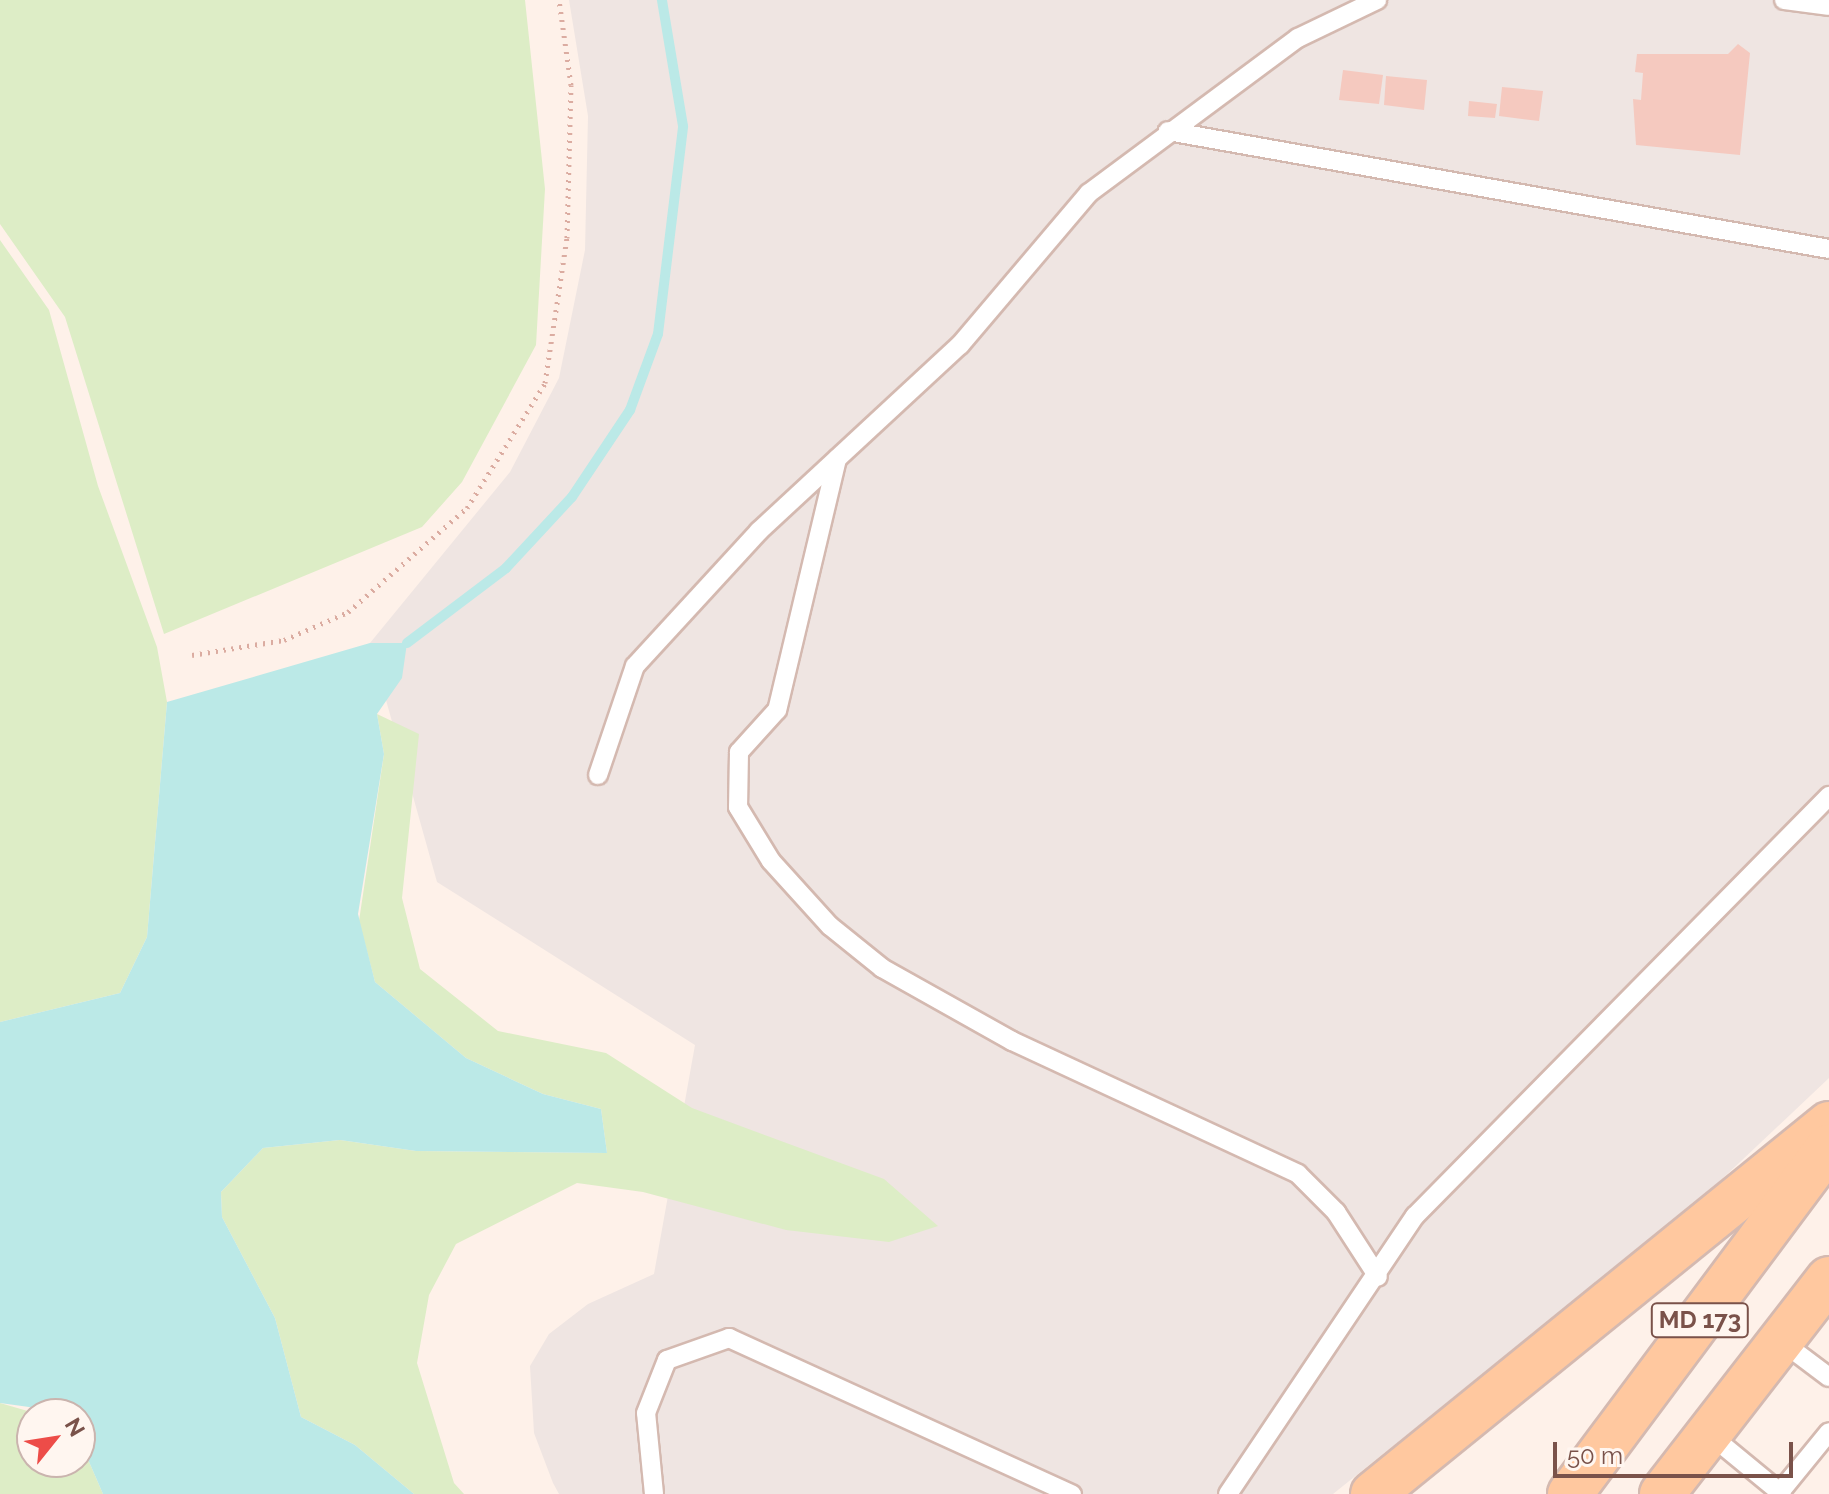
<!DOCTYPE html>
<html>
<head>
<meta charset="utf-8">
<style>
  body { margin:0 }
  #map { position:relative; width:1829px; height:1494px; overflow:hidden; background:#fef1e9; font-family:Raleway,sans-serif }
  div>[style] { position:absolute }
  .industrial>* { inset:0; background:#efe5e2 }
  .green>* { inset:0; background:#ddedc6 }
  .water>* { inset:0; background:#bbe9e7 }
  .stream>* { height:10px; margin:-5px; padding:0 5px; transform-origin:5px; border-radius:5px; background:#bbe9e7 }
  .building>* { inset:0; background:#f5c9bf }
  .path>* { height:5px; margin-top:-2.5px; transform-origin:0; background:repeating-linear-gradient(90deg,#dbaca1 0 2px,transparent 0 8px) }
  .roads { filter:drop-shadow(2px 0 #d4b9b0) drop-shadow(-2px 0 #d4b9b0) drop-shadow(0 2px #d4b9b0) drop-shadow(0 -2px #d4b9b0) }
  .service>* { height:18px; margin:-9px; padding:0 9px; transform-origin:9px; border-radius:9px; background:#fff }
  .primary>* { height:44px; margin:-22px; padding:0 22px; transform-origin:22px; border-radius:22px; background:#ffc89f }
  span { translate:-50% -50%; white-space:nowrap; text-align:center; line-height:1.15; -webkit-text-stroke:8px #fff6f0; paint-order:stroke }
  .shield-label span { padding:2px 6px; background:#fff6f0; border:2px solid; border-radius:6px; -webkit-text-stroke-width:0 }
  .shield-label { font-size:24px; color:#7a524a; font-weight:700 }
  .north { position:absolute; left:16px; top:1398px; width:80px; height:80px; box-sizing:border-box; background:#fff6f0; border:2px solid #cab4ae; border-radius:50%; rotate:60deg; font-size:22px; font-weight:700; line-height:32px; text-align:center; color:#7a524a }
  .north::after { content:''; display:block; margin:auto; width:28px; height:36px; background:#ed4c48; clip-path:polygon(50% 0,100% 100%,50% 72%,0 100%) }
  .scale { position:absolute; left:1553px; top:1442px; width:240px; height:36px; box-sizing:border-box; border:4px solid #7a524a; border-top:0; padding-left:10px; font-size:24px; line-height:28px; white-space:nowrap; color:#7a524a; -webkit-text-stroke:6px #fff6f0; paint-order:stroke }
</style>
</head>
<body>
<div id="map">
  <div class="industrial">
    <i style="clip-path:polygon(569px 0,1829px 0,1829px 1078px,1704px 1196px,1333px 1494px,559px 1494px,553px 1483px,534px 1433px,530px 1366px,549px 1334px,588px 1304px,654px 1274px,695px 1045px,437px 882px,370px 643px,510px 472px,559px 378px,585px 250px,588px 116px)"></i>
  </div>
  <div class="green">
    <i style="clip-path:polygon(0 0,525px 0,545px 189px,536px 345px,462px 482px,422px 527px,164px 634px,65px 317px,0 224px)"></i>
    <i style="clip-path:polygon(0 240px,49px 310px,98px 486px,157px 647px,167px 702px,147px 937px,120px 993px,0 1022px)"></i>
    <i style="clip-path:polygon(377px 714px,419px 734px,402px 898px,420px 969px,498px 1031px,606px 1053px,692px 1108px,884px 1179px,938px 1226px,889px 1242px,786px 1230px,643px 1192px,577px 1183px,456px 1244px,429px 1295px,417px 1363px,454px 1483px,464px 1494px,414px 1494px,355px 1445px,301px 1417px,275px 1318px,222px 1217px,221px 1192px,263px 1148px,340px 1140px,416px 1151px,607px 1153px,601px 1109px,543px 1094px,466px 1058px,375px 982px,359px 921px,384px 754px)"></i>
    <i style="clip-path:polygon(0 1403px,38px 1414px,32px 1414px,32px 1462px,80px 1462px,80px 1441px,103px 1494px,0 1494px)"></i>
  </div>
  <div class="water">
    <i style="clip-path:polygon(370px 643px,407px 643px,402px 678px,377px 714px,384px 754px,358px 914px,375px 982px,466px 1058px,543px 1094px,601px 1109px,607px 1153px,416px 1151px,340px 1140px,263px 1148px,221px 1192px,222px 1217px,275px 1318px,301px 1417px,355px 1445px,414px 1494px,103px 1494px,80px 1441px,80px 1414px,0 1403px,0 1022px,120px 993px,147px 937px,167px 702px)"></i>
  </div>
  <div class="stream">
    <i style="left:407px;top:643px;width:124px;rotate:-37.1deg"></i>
    <i style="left:506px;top:568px;width:97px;rotate:-47.1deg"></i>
    <i style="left:572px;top:497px;width:105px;rotate:-56.3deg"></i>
    <i style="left:630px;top:410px;width:81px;rotate:-69.8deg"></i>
    <i style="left:658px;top:334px;width:209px;rotate:-83.1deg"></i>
    <i style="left:683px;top:126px;width:128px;rotate:-99.5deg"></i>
  </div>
  <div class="building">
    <i style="clip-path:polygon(1738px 44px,1750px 53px,1740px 155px,1636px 145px,1633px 99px,1641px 100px,1643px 73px,1635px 72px,1637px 54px,1728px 54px)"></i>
    <i style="clip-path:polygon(1343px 70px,1383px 75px,1379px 104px,1339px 100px)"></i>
    <i style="clip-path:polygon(1386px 76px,1427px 80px,1424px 110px,1384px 105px)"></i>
    <i style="clip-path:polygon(1502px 87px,1543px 91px,1539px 121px,1499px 116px)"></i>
    <i style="clip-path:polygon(1469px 101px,1497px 104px,1495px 118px,1468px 116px)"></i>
  </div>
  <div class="path">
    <i style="left:192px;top:655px;width:93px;rotate:-9.3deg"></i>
    <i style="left:284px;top:640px;width:70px;rotate:-23.6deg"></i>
    <i style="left:348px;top:612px;width:158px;rotate:-41.2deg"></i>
    <i style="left:467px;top:508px;width:147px;rotate:-58deg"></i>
    <i style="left:545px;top:383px;width:147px;rotate:-81.4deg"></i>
    <i style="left:567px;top:238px;width:153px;rotate:-88.5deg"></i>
    <i style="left:571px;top:85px;width:86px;rotate:-98deg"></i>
  </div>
  <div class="roads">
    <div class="service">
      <i style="left:1784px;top:0;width:45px;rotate:7.6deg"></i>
      <i style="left:1168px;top:131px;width:671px;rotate:10.12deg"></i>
      <i style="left:837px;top:459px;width:258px;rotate:103.4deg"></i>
      <i style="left:777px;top:710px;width:57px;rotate:132.1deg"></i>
      <i style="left:739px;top:752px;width:55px;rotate:91deg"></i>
      <i style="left:738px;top:807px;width:63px;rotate:58.6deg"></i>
      <i style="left:771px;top:861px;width:88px;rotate:47.8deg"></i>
      <i style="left:830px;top:926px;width:67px;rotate:38.9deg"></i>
      <i style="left:882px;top:968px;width:149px;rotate:29.3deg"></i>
      <i style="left:1012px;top:1041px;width:315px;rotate:24.9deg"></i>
      <i style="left:1298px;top:1174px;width:54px;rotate:45deg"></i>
      <i style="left:1336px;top:1212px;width:77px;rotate:57.1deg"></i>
      <i style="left:598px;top:775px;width:115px;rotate:-71.3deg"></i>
      <i style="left:635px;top:666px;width:183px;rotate:-47.4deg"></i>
      <i style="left:759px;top:531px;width:274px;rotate:-42.8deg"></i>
      <i style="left:960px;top:345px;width:199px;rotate:-49.7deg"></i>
      <i style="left:1089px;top:193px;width:260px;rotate:-36.6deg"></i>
      <i style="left:1298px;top:38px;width:88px;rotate:-25.7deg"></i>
      <i style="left:1781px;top:1341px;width:60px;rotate:36.9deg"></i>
      <i style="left:1709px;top:1434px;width:94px;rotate:39.4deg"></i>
      <i style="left:1780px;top:1492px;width:77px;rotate:-50.8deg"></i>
      <i style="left:654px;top:1494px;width:81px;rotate:-95.6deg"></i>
      <i style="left:646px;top:1413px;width:57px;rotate:-68.4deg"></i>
      <i style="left:667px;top:1360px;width:66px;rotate:-19.5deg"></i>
      <i style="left:729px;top:1338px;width:377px;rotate:24.5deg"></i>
      <i style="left:1228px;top:1494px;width:335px;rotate:-56.1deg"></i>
      <i style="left:1415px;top:1216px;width:590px;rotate:-45.41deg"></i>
    </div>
    <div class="primary">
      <i style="left:1373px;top:1494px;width:587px;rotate:-39.06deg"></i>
      <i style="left:1570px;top:1494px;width:433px;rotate:-53.3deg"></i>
      <i style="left:1662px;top:1494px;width:272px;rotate:-52.2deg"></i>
    </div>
  </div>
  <div class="shield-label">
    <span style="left:1700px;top:1320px">MD 173</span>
  </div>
  <div class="north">N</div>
  <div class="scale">50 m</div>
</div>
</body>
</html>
